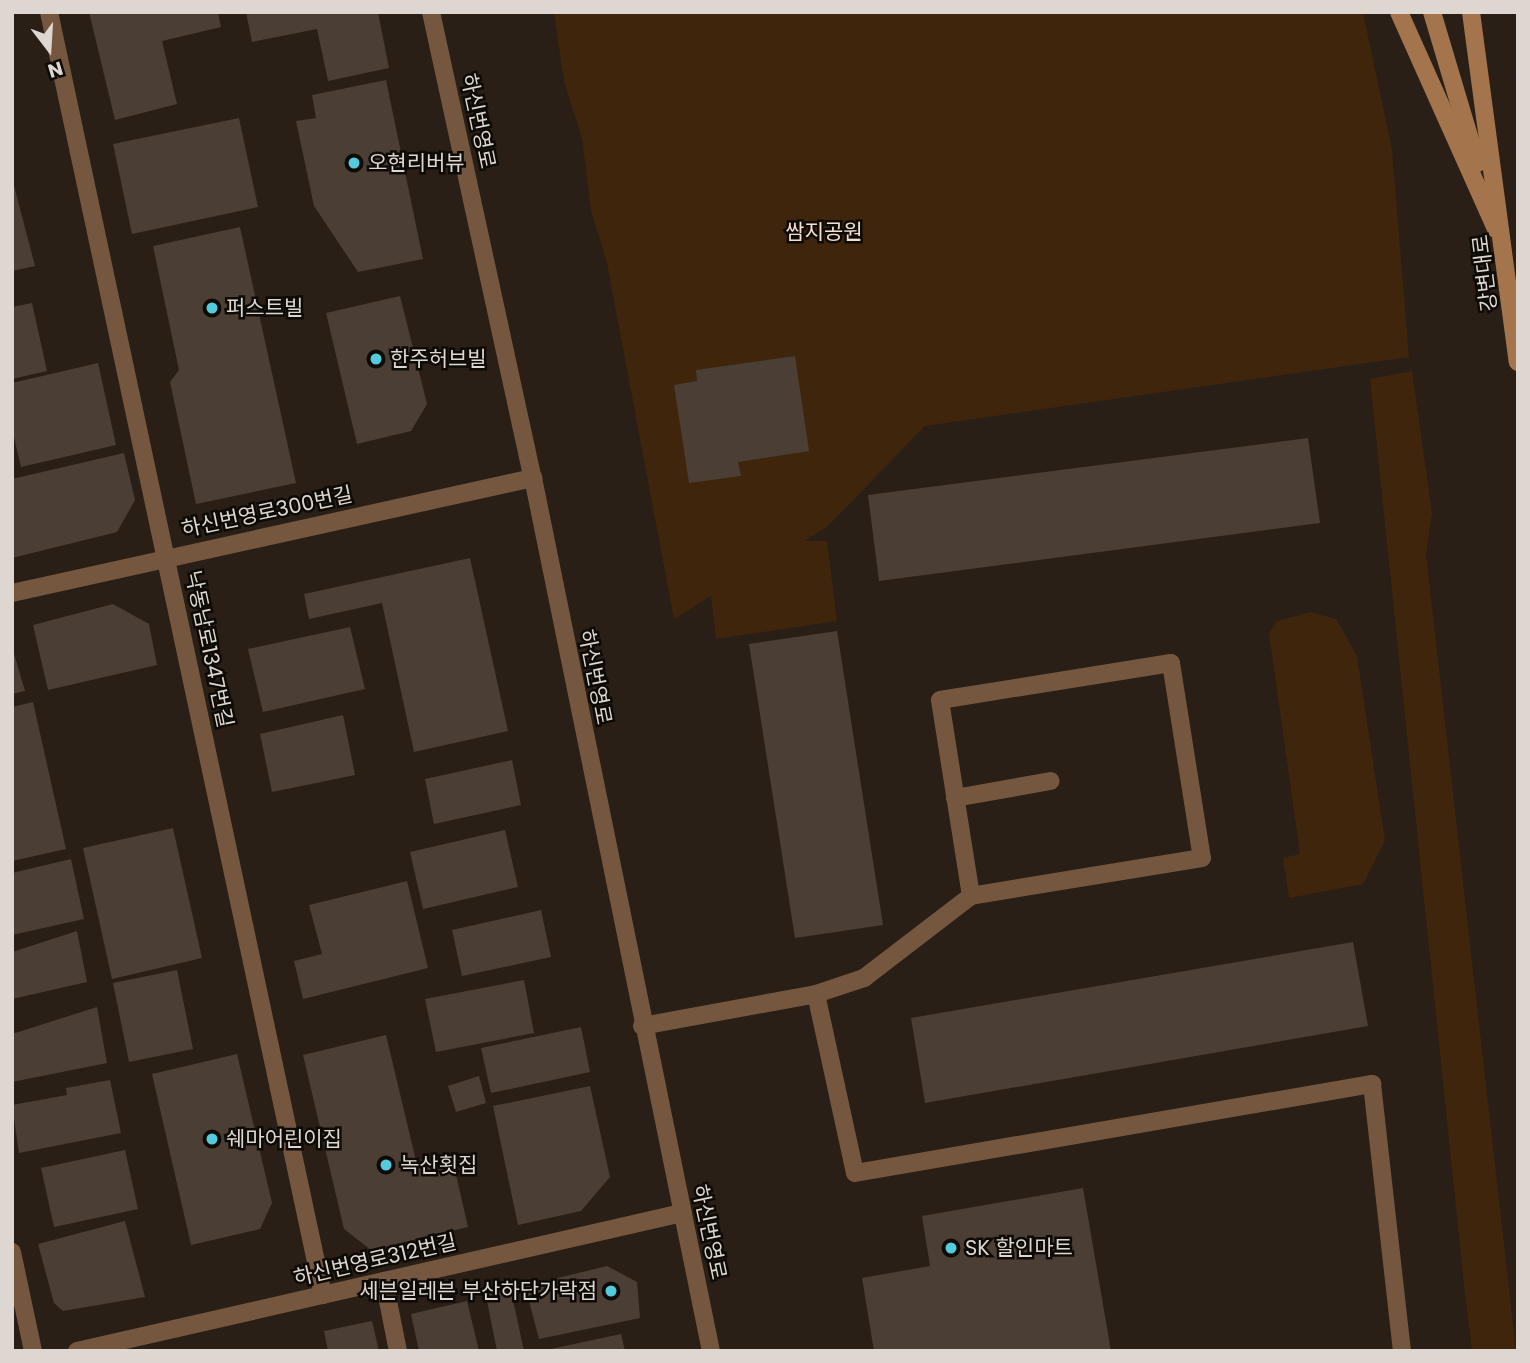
<!DOCTYPE html>
<html>
<head>
<meta charset="utf-8">
<style>
  body { margin:0 }
  #map { position:relative; width:1530px; height:1363px; overflow:hidden; background:#291f16; font-family:Poppins,"Noto Sans KR",sans-serif }
  div>[style] { position:absolute }
  .green>* { inset:0; background:#3f250c }
  .building>* { inset:0; background:#4b3f35 }
  .service>* { height:18px; margin:-9px; padding:0 9px; transform-origin:9px; border-radius:9px; background:#75573f }
  .minor>* { height:18px; margin:-9px; padding:0 9px; transform-origin:9px; border-radius:9px; background:#75573f }
  .tertiary>* { height:18px; margin:-9px; padding:0 9px; transform-origin:9px; border-radius:9px; background:#75573f }
  .secondary>* { height:18px; margin:-9px; padding:0 9px; transform-origin:9px; border-radius:9px; background:#a4754d }
  .dots>* { width:19px; height:19px; translate:-50% -50%; box-sizing:border-box; border:4px solid #0e0a06; border-radius:50% }
  span { translate:-50% -50%; white-space:nowrap; text-align:center; line-height:1.15; -webkit-text-stroke:5px #0e0a06; paint-order:stroke }
  .street-label { font-size:21px; color:#ded7d1 }
  .poi-label { font-size:21px; color:#ded7d1 }
  .left { translate:0 -50%; text-align:left }
  .right { translate:-100% -50%; text-align:right }
  .park-label { font-size:21px; color:#f3dfd0 }
  .frame { position:absolute; inset:0; border:14px solid #ded7d1; pointer-events:none }
  .north { position:absolute; left:14px; top:14px; width:70px; height:70px; -webkit-text-stroke:5px #0e0a06; paint-order:stroke; rotate:163deg; font-size:19px; font-weight:700; line-height:28px; text-align:center; color:#ded7d1 }
  .north::after { content:''; display:block; margin:auto; width:24px; height:32px; background:#ded7d1; clip-path:polygon(50% 0,100% 100%,50% 72%,0 100%) }
</style>
</head>
<body>
<div id="map">
  <div class="green">
    <i style="clip-path:polygon(554px 12px,1363px 12px,1392px 150px,1409px 357px,925px 426px,827px 527px,804px 541px,827px 541px,837px 621px,716px 639px,711px 596px,674px 619px,607px 263px,591px 210px,582px 138px,564px 81px)"></i>
    <i style="clip-path:polygon(1412px 371px,1432px 513px,1426px 554px,1516px 1351px,1472px 1351px,1464px 1284px,1370px 379px)"></i>
    <i style="clip-path:polygon(1311px 612px,1336px 619px,1357px 656px,1385px 841px,1363px 884px,1289px 898px,1283px 858px,1300px 854px,1269px 633px,1277px 621px)"></i>
  </div>
  <div class="building">
    <i style="clip-path:polygon(89px 12px,218px 12px,221px 27px,162px 41px,177px 104px,115px 120px)"></i>
    <i style="clip-path:polygon(246px 12px,378px 12px,389px 68px,328px 81px,317px 29px,252px 42px)"></i>
    <i style="clip-path:polygon(386px 80px,423px 259px,358px 272px,314px 206px,296px 121px,316px 118px,312px 95px)"></i>
    <i style="clip-path:polygon(239px 118px,258px 207px,132px 234px,113px 144px)"></i>
    <i style="clip-path:polygon(12px 178px,35px 266px,12px 271px)"></i>
    <i style="clip-path:polygon(240px 227px,296px 483px,196px 504px,170px 382px,179px 370px,153px 246px)"></i>
    <i style="clip-path:polygon(400px 296px,427px 404px,411px 431px,357px 444px,326px 313px)"></i>
    <i style="clip-path:polygon(32px 303px,47px 371px,12px 379px,12px 307px)"></i>
    <i style="clip-path:polygon(795px 356px,809px 451px,738px 462px,741px 476px,689px 483px,674px 385px,697px 381px,696px 370px)"></i>
    <i style="clip-path:polygon(98px 363px,116px 445px,21px 467px,12px 429px,12px 383px)"></i>
    <i style="clip-path:polygon(1308px 438px,1320px 523px,879px 581px,868px 495px)"></i>
    <i style="clip-path:polygon(124px 453px,135px 500px,117px 532px,12px 558px,12px 479px)"></i>
    <i style="clip-path:polygon(470px 558px,508px 731px,414px 752px,382px 603px,309px 619px,304px 594px)"></i>
    <i style="clip-path:polygon(113px 604px,149px 624px,157px 665px,48px 690px,33px 625px)"></i>
    <i style="clip-path:polygon(350px 627px,365px 689px,263px 712px,248px 649px)"></i>
    <i style="clip-path:polygon(837px 631px,883px 925px,795px 938px,749px 644px)"></i>
    <i style="clip-path:polygon(12px 647px,25px 691px,12px 694px)"></i>
    <i style="clip-path:polygon(33px 702px,66px 849px,12px 861px,12px 707px)"></i>
    <i style="clip-path:polygon(343px 715px,355px 775px,272px 792px,260px 734px)"></i>
    <i style="clip-path:polygon(512px 760px,521px 805px,434px 824px,425px 779px)"></i>
    <i style="clip-path:polygon(173px 828px,202px 958px,112px 979px,83px 848px)"></i>
    <i style="clip-path:polygon(505px 830px,518px 887px,423px 909px,410px 852px)"></i>
    <i style="clip-path:polygon(71px 859px,84px 919px,12px 935px,12px 873px)"></i>
    <i style="clip-path:polygon(407px 881px,428px 968px,303px 999px,294px 961px,322px 954px,309px 905px)"></i>
    <i style="clip-path:polygon(541px 910px,551px 957px,462px 976px,452px 930px)"></i>
    <i style="clip-path:polygon(77px 931px,87px 982px,12px 999px,12px 952px)"></i>
    <i style="clip-path:polygon(1353px 942px,1368px 1026px,925px 1103px,911px 1018px)"></i>
    <i style="clip-path:polygon(177px 970px,193px 1049px,129px 1062px,113px 983px)"></i>
    <i style="clip-path:polygon(524px 980px,534px 1033px,436px 1052px,425px 999px)"></i>
    <i style="clip-path:polygon(97px 1007px,107px 1063px,12px 1082px,12px 1034px)"></i>
    <i style="clip-path:polygon(581px 1027px,590px 1072px,491px 1093px,481px 1048px)"></i>
    <i style="clip-path:polygon(386px 1035px,417px 1165px,452px 1157px,468px 1227px,371px 1250px,344px 1229px,303px 1055px)"></i>
    <i style="clip-path:polygon(237px 1054px,272px 1203px,260px 1229px,191px 1245px,152px 1074px)"></i>
    <i style="clip-path:polygon(479px 1076px,486px 1103px,456px 1112px,448px 1086px)"></i>
    <i style="clip-path:polygon(110px 1080px,121px 1133px,19px 1153px,12px 1105px,67px 1095px,66px 1088px)"></i>
    <i style="clip-path:polygon(590px 1086px,610px 1177px,581px 1211px,518px 1225px,493px 1106px)"></i>
    <i style="clip-path:polygon(125px 1150px,138px 1209px,54px 1227px,41px 1168px)"></i>
    <i style="clip-path:polygon(1083px 1188px,1111px 1351px,874px 1351px,862px 1278px,930px 1266px,922px 1216px)"></i>
    <i style="clip-path:polygon(125px 1221px,145px 1297px,63px 1311px,54px 1303px,38px 1244px)"></i>
    <i style="clip-path:polygon(607px 1266px,637px 1282px,640px 1318px,539px 1339px,525px 1286px)"></i>
    <i style="clip-path:polygon(510px 1286px,524px 1351px,497px 1351px,485px 1291px)"></i>
    <i style="clip-path:polygon(467px 1301px,479px 1351px,419px 1351px,411px 1314px)"></i>
    <i style="clip-path:polygon(372px 1321px,379px 1351px,328px 1351px,324px 1331px)"></i>
    <i style="clip-path:polygon(621px 1334px,625px 1351px,547px 1351px,546px 1350px)"></i>
  </div>
  <div class="service">
    <i style="left:49px;top:12px;width:1312px;rotate:77.94deg"></i>
    <i style="left:12px;top:593px;width:534px;rotate:-12.45deg"></i>
    <i style="left:955px;top:798px;width:97px;rotate:-10.1deg"></i>
    <i style="left:12px;top:1252px;width:101px;rotate:78deg"></i>
    <i style="left:384px;top:1281px;width:71px;rotate:78.7deg"></i>
    <i style="left:77px;top:1351px;width:621px;rotate:-12.85deg"></i>
  </div>
  <div class="minor">
    <i style="left:1171px;top:663px;width:197px;rotate:81deg"></i>
    <i style="left:1202px;top:858px;width:234px;rotate:170.7deg"></i>
    <i style="left:971px;top:896px;width:198px;rotate:-99deg"></i>
    <i style="left:940px;top:700px;width:234px;rotate:-9.1deg"></i>
    <i style="left:816px;top:994px;width:183px;rotate:77.7deg"></i>
    <i style="left:855px;top:1173px;width:525px;rotate:-9.77deg"></i>
    <i style="left:1372px;top:1084px;width:269px;rotate:83.6deg"></i>
    <i style="left:642px;top:1026px;width:177px;rotate:-10.4deg"></i>
    <i style="left:816px;top:994px;width:51px;rotate:-18.4deg"></i>
    <i style="left:864px;top:978px;width:135px;rotate:-37.5deg"></i>
  </div>
  <div class="tertiary">
    <i style="left:431px;top:12px;width:477px;rotate:77.7deg"></i>
    <i style="left:533px;top:478px;width:891px;rotate:78.48deg"></i>
  </div>
  <div class="secondary">
    <i style="left:1399px;top:12px;width:238px;rotate:65.9deg"></i>
    <i style="left:1432px;top:12px;width:158px;rotate:73.4deg"></i>
    <i style="left:1471px;top:12px;width:353px;rotate:82.4deg"></i>
  </div>
  <div class="dots">
    <i style="left:354px;top:163px;background:#54cade"></i>
    <i style="left:212px;top:308px;background:#54cade"></i>
    <i style="left:376px;top:359px;background:#54cade"></i>
    <i style="left:212px;top:1139px;background:#54cade"></i>
    <i style="left:386px;top:1165px;background:#54cade"></i>
    <i style="left:951px;top:1248px;background:#54cade"></i>
    <i style="left:611px;top:1291px;background:#54cade"></i>
  </div>
  <div class="street-label">
    <span style="left:478px;top:121px;rotate:78deg">하신번영로</span>
    <span style="left:1485px;top:273px;rotate:-97deg">강변대로</span>
    <span style="left:267px;top:512px;rotate:-12deg">하신번영로300번길</span>
    <span style="left:209px;top:649px;rotate:78deg">낙동남로1347번길</span>
    <span style="left:595px;top:677px;rotate:79deg">하신번영로</span>
    <span style="left:709px;top:1232px;rotate:78deg">하신번영로</span>
    <span style="left:375px;top:1260px;rotate:-13deg">하신번영로312번길</span>
  </div>
  <div class="poi-label">
    <span class="left" style="left:368px;top:163px">오현리버뷰</span>
    <span class="left" style="left:226px;top:308px">퍼스트빌</span>
    <span class="left" style="left:390px;top:359px">한주허브빌</span>
    <span class="left" style="left:226px;top:1139px">쉐마어린이집</span>
    <span class="left" style="left:400px;top:1165px">녹산횟집</span>
    <span class="left" style="left:965px;top:1248px">SK 할인마트</span>
    <span class="right" style="left:597px;top:1291px">세븐일레븐 부산하단가락점</span>
  </div>
  <div class="park-label">
    <span style="left:824px;top:232px">쌈지공원</span>
  </div>
  <div class="frame"></div>
  <div class="north">N</div>
</div>
</body>
</html>
